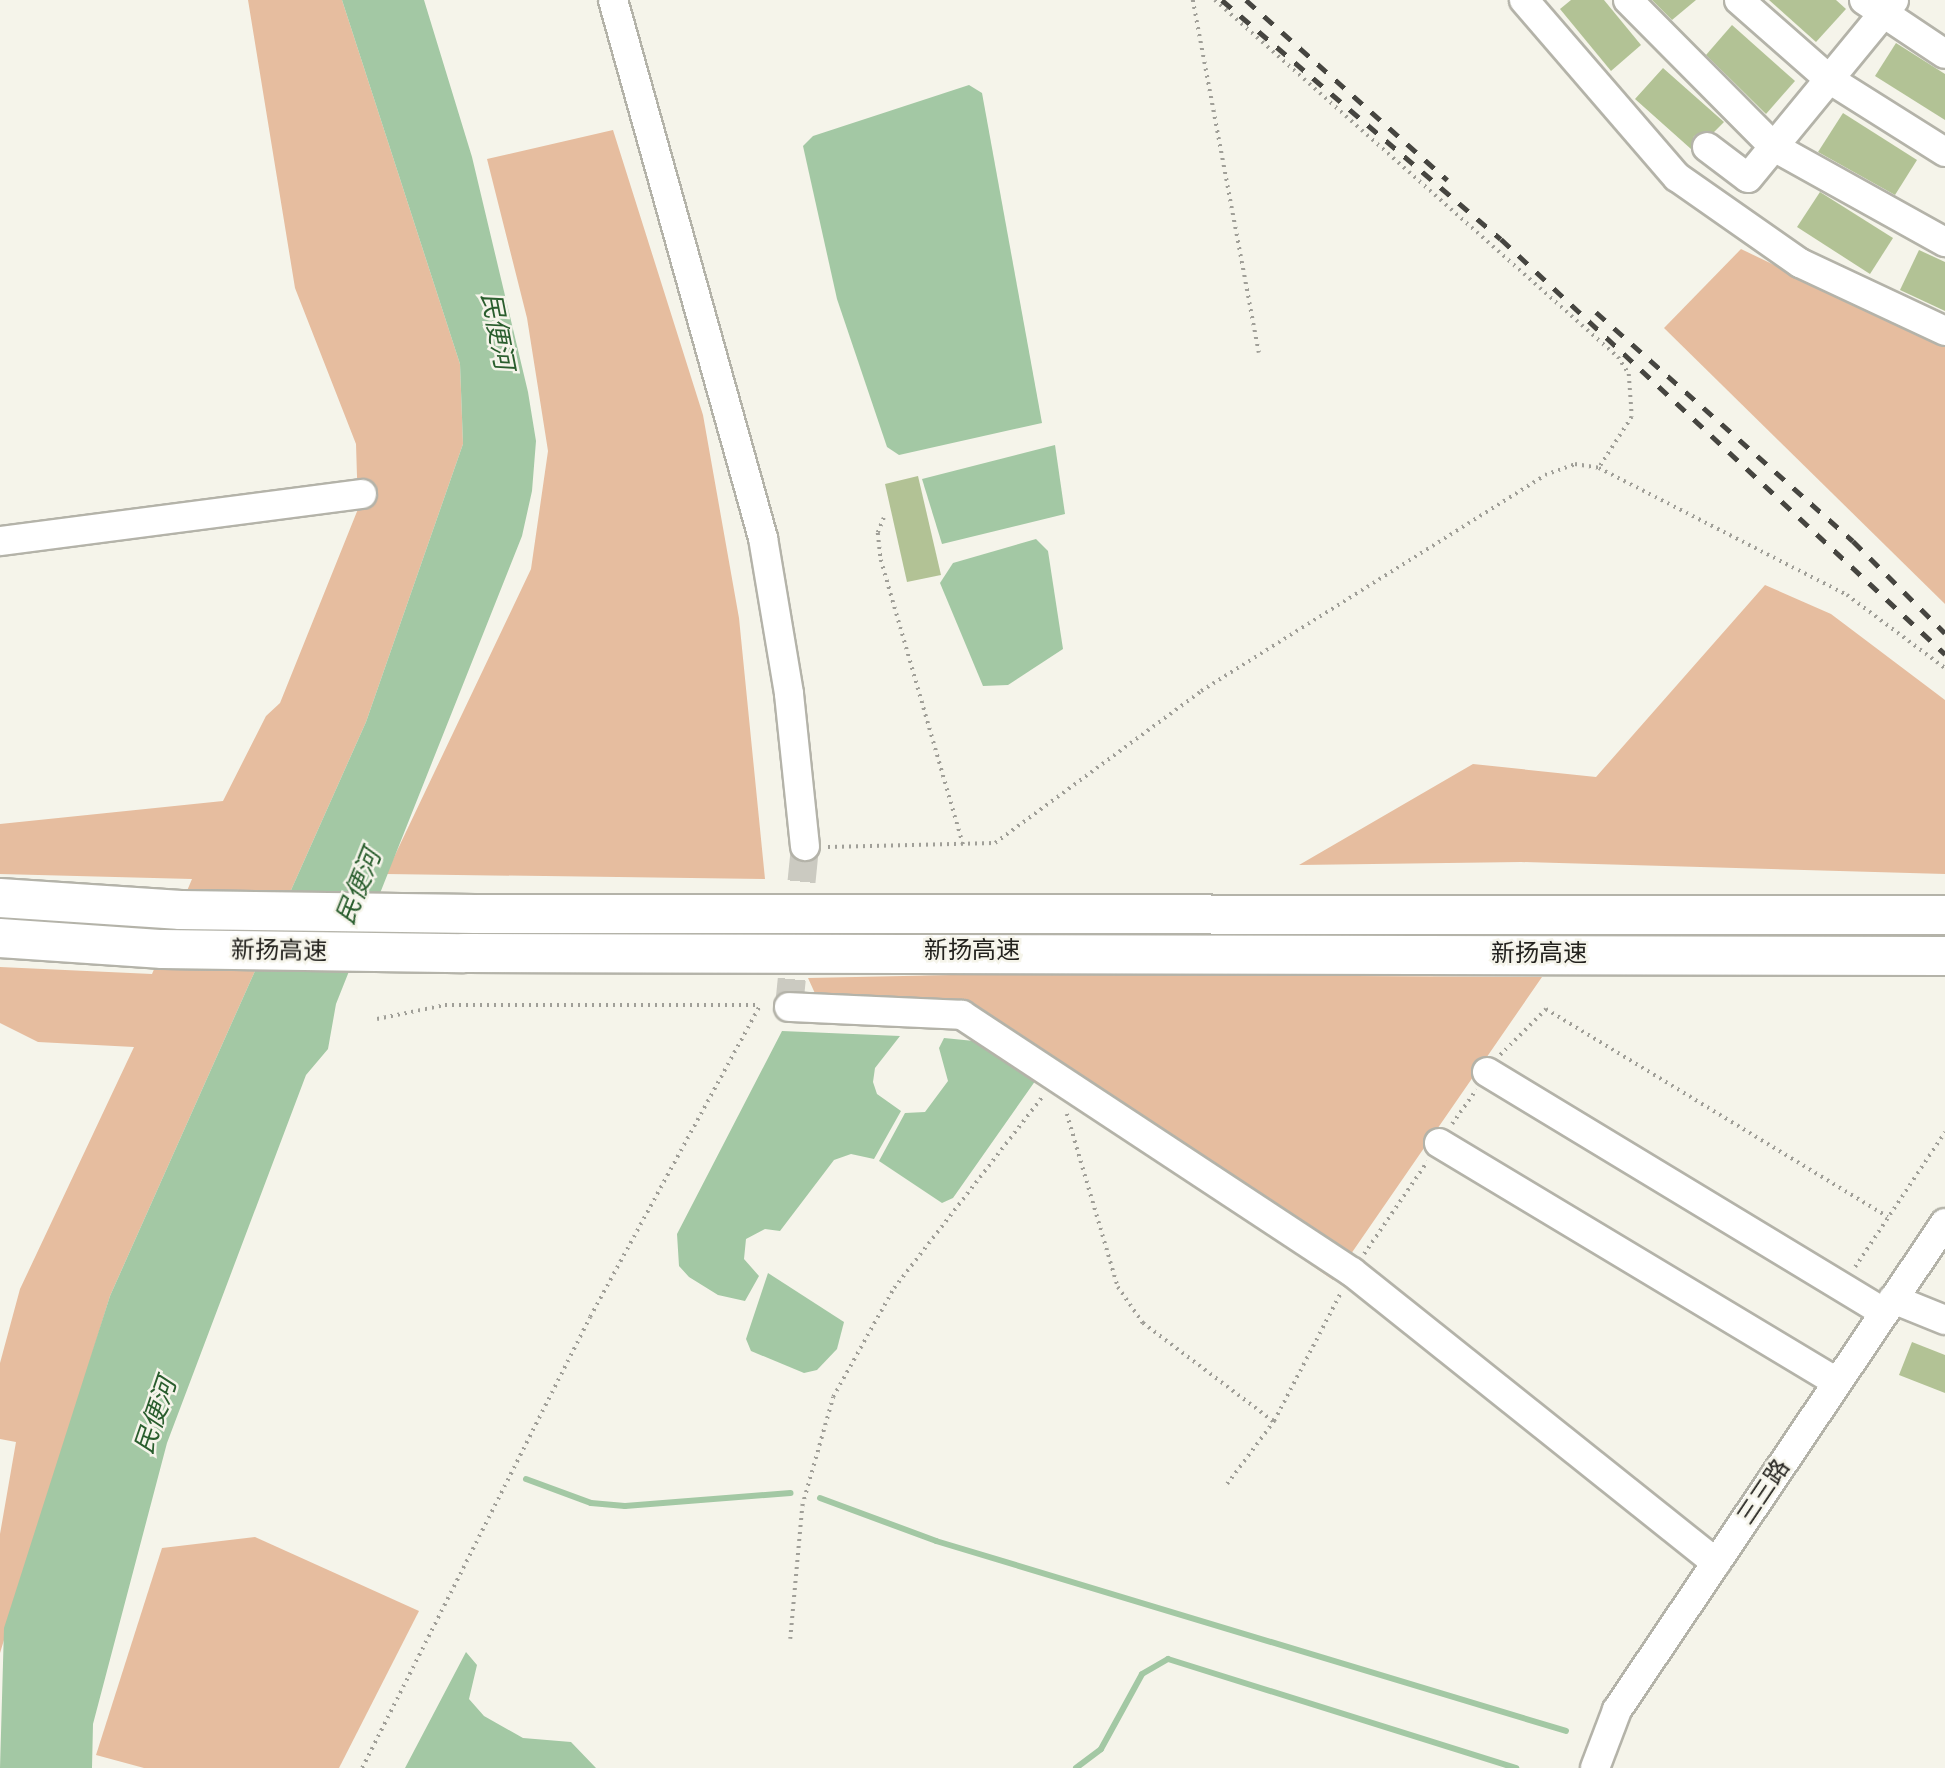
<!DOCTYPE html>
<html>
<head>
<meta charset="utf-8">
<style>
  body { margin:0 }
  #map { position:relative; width:1945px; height:1768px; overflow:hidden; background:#f5f4ea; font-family:"Roboto Condensed","Noto Sans SC",sans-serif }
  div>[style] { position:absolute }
  .green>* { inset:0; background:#e6bd9f }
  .water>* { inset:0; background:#a3c8a4 }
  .stream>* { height:6px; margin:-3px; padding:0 3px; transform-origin:3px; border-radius:3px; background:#a3c8a4 }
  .building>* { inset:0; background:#b2c295 }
  .minor-tunnel>* { height:28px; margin-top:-14px; transform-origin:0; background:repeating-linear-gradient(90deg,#cbcac1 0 28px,transparent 0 42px) }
  .path>* { height:3.5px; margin-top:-1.75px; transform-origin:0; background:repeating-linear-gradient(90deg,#a09f98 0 2px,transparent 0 7px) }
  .roads { filter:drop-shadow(2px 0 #b4b3a9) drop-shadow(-2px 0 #b4b3a9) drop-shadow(0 2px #b4b3a9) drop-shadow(0 -2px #b4b3a9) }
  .minor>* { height:28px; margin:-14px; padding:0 14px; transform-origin:14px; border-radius:14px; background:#fff }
  .highway>* { height:38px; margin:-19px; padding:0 19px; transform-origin:19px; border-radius:19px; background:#fff }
  .rail>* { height:5px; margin-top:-2.5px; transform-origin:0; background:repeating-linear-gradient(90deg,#464540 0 12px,transparent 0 24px) }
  span { translate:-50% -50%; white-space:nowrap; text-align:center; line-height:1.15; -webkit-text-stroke:5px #f5f4ea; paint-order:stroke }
  .street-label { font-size:24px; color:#23221e }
  .water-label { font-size:26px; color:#295d2d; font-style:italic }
</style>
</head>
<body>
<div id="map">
  <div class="green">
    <i style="clip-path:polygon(248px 0,342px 0,460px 364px,463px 444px,366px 722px,110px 1296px,0 1653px,0 1534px,16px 1442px,0 1439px,0 1363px,20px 1289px,134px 1047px,38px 1042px,0 1023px,0 967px,152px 974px,192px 879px,0 874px,0 824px,223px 801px,266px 716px,280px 703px,358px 509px,356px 444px,295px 288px)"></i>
    <i style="clip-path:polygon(613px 130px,703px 415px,739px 618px,765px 879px,386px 874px,531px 569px,548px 451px,527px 318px,487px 159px)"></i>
    <i style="clip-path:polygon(1741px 249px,1945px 347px,1945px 604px,1664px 328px)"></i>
    <i style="clip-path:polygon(1765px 585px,1831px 614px,1945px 700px,1945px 874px,1521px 862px,1299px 865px,1473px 764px,1596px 777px)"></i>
    <i style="clip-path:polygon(999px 974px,1542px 977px,1333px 1280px,1057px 1091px,969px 1006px,818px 1000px,808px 978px)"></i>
    <i style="clip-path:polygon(255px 1537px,419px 1611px,339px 1768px,144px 1768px,96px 1755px,162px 1548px)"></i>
  </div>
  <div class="water">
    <i style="clip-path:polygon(342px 0,424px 0,472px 157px,528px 392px,536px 441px,532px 491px,522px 536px,336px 1004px,328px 1049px,306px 1075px,167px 1443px,93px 1724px,92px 1768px,0 1768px,4px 1628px,110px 1296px,366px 722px,463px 444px,460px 364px)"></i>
    <i style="clip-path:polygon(969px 85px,982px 93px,1042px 423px,899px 455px,887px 447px,837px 299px,803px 146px,813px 136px)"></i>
    <i style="clip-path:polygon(1055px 445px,1065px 514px,942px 544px,922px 479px)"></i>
    <i style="clip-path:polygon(1036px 539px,1048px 551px,1063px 649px,1008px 685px,983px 686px,940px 583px,953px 563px)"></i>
    <i style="clip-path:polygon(782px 1031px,900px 1036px,875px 1068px,873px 1082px,877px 1094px,901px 1111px,874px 1159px,851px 1154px,834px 1160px,780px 1231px,765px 1229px,746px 1239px,744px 1259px,759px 1276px,745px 1301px,718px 1295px,689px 1277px,679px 1266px,677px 1234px)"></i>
    <i style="clip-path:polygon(944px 1038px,984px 1042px,1038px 1077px,953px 1198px,942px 1203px,879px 1161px,905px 1113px,925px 1112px,948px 1081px,939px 1048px)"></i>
    <i style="clip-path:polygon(768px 1273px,844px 1322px,837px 1349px,817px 1370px,804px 1373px,751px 1351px,746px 1339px)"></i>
    <i style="clip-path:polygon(466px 1652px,477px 1665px,469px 1699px,484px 1716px,523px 1738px,571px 1742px,596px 1768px,405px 1768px)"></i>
  </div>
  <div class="stream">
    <i style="left:526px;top:1479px;width:69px;rotate:20.3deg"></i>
    <i style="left:591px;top:1503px;width:34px;rotate:5deg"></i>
    <i style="left:625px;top:1506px;width:166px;rotate:-4.5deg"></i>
    <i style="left:820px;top:1498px;width:124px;rotate:20.3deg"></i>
    <i style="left:936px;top:1541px;width:658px;rotate:16.78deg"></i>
    <i style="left:1076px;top:1768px;width:31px;rotate:-37deg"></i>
    <i style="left:1101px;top:1749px;width:85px;rotate:-61.3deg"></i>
    <i style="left:1142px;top:1674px;width:30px;rotate:-30deg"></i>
    <i style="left:1168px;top:1659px;width:365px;rotate:17.4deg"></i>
  </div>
  <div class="building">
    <i style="clip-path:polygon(1571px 0,1604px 0,1641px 45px,1611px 71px,1560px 9px)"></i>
    <i style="clip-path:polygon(1652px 0,1696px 0,1672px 20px)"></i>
    <i style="clip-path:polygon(1769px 0,1836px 0,1846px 9px,1816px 42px)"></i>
    <i style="clip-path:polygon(1732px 25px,1795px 81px,1766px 114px,1706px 55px)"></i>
    <i style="clip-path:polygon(1896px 43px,1945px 74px,1945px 120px,1875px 76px)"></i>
    <i style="clip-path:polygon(1663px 68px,1724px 122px,1714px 132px,1694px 136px,1691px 149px,1635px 99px)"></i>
    <i style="clip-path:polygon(1843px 113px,1917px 160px,1895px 195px,1818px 152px)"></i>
    <i style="clip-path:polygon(1820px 192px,1893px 238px,1870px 274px,1797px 227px)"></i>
    <i style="clip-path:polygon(1919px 250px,1945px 262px,1945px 311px,1900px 290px)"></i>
    <i style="clip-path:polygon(918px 476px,941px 575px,907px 582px,885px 484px)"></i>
    <i style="clip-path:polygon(1912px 1342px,1945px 1355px,1945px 1393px,1899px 1375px)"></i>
  </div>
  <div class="minor-tunnel">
    <i style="left:789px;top:1007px;width:162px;rotate:-84.3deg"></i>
  </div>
  <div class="path">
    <i style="left:1193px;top:0;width:359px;rotate:79.4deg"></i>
    <i style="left:1215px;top:0;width:538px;rotate:41.54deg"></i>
    <i style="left:1618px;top:357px;width:20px;rotate:57deg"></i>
    <i style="left:1629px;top:374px;width:43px;rotate:86deg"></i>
    <i style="left:1632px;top:417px;width:61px;rotate:122.9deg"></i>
    <i style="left:884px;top:518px;width:16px;rotate:112deg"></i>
    <i style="left:878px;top:533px;width:27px;rotate:84deg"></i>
    <i style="left:881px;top:560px;width:300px;rotate:73.9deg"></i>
    <i style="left:828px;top:847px;width:167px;rotate:-1.4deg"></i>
    <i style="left:995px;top:843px;width:256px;rotate:-36.4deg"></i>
    <i style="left:1201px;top:691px;width:406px;rotate:-32.1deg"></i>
    <i style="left:1545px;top:475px;width:32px;rotate:-20deg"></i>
    <i style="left:1575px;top:464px;width:24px;rotate:9deg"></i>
    <i style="left:1599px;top:468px;width:279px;rotate:27.1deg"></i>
    <i style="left:1847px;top:595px;width:122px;rotate:36.7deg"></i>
    <i style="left:377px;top:1019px;width:69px;rotate:-11.6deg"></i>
    <i style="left:445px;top:1005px;width:314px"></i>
    <i style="left:1500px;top:1055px;width:65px;rotate:-45deg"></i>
    <i style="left:1546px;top:1009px;width:400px;rotate:31.3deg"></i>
    <i style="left:1067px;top:1114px;width:180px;rotate:73.6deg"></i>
    <i style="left:1118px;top:1287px;width:44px;rotate:55.2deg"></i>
    <i style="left:1143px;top:1323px;width:163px;rotate:37deg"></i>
    <i style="left:1452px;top:1124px;width:42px;rotate:-54.8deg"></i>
    <i style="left:1364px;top:1254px;width:112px;rotate:-55.6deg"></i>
    <i style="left:1855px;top:1267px;width:162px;rotate:-56.3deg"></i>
    <i style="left:1227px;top:1484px;width:79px;rotate:-53.3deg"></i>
    <i style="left:1274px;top:1421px;width:143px;rotate:-62.5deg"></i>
    <i style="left:790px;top:1639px;width:134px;rotate:-84.8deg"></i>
    <i style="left:802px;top:1506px;width:113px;rotate:-74.1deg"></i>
    <i style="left:833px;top:1397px;width:125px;rotate:-60.8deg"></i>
    <i style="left:894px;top:1288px;width:243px;rotate:-52.2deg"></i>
    <i style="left:362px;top:1768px;width:505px;rotate:-63.18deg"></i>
    <i style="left:590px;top:1317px;width:355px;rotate:-61.4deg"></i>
  </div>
  <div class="roads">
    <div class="minor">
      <i style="left:613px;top:0;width:559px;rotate:74.42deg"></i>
      <i style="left:763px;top:538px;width:158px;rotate:80.5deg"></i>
      <i style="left:789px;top:694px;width:153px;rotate:84deg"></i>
      <i style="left:1524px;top:0;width:234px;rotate:49.2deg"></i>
      <i style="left:1677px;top:177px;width:150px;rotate:35deg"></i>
      <i style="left:1800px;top:263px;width:160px;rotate:25.1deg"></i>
      <i style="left:1628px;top:0;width:207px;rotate:45.2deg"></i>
      <i style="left:1774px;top:147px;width:196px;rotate:29.1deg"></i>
      <i style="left:1739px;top:0;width:120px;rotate:41.3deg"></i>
      <i style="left:1829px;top:79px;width:137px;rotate:32.2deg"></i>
      <i style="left:1864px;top:0;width:97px;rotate:33.7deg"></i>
      <i style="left:1707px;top:147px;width:51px;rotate:37.1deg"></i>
      <i style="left:1748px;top:178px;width:230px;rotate:-50.6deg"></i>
      <i style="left:0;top:541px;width:365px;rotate:-7.4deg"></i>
      <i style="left:789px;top:1007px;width:173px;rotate:2.6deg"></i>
      <i style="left:962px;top:1015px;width:467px;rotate:33.4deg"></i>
      <i style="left:1352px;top:1272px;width:466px;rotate:38.6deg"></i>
      <i style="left:1487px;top:1072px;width:464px;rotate:31.2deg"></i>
      <i style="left:1439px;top:1143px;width:464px;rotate:31deg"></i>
      <i style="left:1893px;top:1299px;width:56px;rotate:22deg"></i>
      <i style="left:1595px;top:1768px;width:62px;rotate:-69.2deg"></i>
      <i style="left:1617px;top:1710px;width:587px;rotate:-56.04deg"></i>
    </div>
    <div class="highway">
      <i style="left:0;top:898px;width:181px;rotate:3.8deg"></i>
      <i style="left:181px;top:910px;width:294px;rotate:0.8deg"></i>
      <i style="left:475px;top:914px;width:1470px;rotate:0.04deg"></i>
      <i style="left:0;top:938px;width:163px;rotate:3.9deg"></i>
      <i style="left:163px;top:949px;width:301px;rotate:0.8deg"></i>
      <i style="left:464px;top:953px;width:1481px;rotate:0.12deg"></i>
    </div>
  </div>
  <div class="rail">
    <i style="left:1222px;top:0;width:367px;rotate:40.6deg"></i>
    <i style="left:1501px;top:239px;width:608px;rotate:43.07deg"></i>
    <i style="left:1246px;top:0;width:270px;rotate:41.8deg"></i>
    <i style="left:1596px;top:312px;width:344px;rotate:41.7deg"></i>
    <i style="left:1853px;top:541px;width:130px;rotate:45deg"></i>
  </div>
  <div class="street-label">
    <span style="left:279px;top:951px;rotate:1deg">新扬高速</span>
    <span style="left:972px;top:951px">新扬高速</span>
    <span style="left:1539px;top:954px">新扬高速</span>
    <span style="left:1764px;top:1492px;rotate:-56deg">三三路</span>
  </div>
  <div class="water-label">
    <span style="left:497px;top:331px;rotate:79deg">民便河</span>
    <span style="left:359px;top:887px;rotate:-68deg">民便河</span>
    <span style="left:156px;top:1416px;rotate:-71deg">民便河</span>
  </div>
</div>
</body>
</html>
